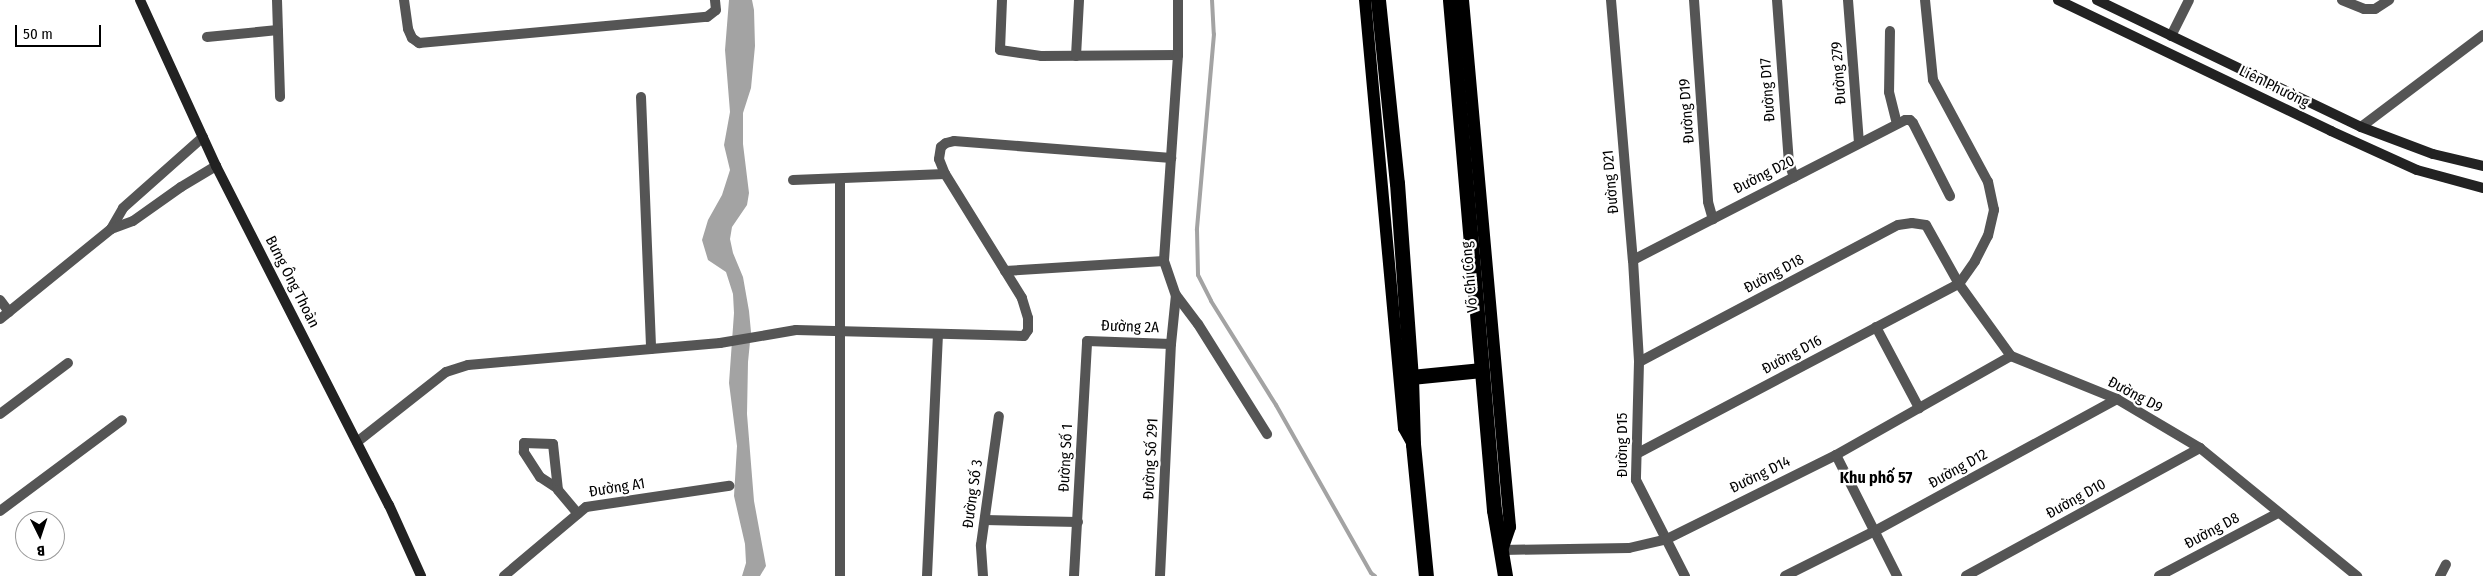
<!DOCTYPE html>
<html>
<head>
<meta charset="utf-8">
<style>
  body { margin:0 }
  #map { position:relative; width:2483px; height:576px; overflow:hidden; background:#fff; font-family:"Fira Sans Condensed",sans-serif }
  div>[style] { position:absolute }
  .water>* { inset:0; background:#a3a3a3 }
  .stream>* { height:4px; margin:-2px; padding:0 2px; transform-origin:2px; border-radius:2px; background:#a3a3a3 }
  .street>* { height:10px; margin:-5px; padding:0 5px; transform-origin:5px; border-radius:5px; background:#555 }
  .secondary>* { height:10px; margin:-5px; padding:0 5px; transform-origin:5px; border-radius:5px; background:#222 }
  .primary>* { height:12px; margin:-6px; padding:0 6px; transform-origin:6px; border-radius:6px; background:#000 }
  .highway>* { height:15px; margin:-7.5px; padding:0 7.5px; transform-origin:7.5px; border-radius:7.5px; background:#000 }
  span { translate:-50% -50%; white-space:nowrap; text-align:center; line-height:1.15; -webkit-text-stroke:4.5px #fff; paint-order:stroke }
  .street-label { font-size:15px; color:#000 }
  .neighbourhood-label { font-size:16px; color:#000; font-weight:700 }
  .north { position:absolute; left:15px; top:511px; width:50px; height:50px; box-sizing:border-box; background:#fff; border:1px solid #999; border-radius:50%; rotate:176deg; font-size:14px; font-weight:700; line-height:20px; text-align:center; color:#000 }
  .north::after { content:''; display:block; margin:auto; width:18px; height:22px; background:#000; clip-path:polygon(50% 0,100% 100%,50% 72%,0 100%) }
  .scale { position:absolute; left:15px; top:25px; width:86px; height:22px; box-sizing:border-box; border:2px solid #000; border-top:0; padding-left:6px; font-size:15px; line-height:18px; white-space:nowrap; color:#000; -webkit-text-stroke:4px #fff; paint-order:stroke }
</style>
</head>
<body>
<div id="map">
  <div class="water">
    <i style="clip-path:polygon(729px 0,752px 0,754px 10px,755px 46px,751px 88px,743px 113px,743px 144px,749px 193px,747px 205px,732px 227px,730px 239px,733px 253px,743px 277px,749px 311px,751px 332px,748px 362px,747px 414px,754px 501px,766px 566px,760px 576px,742px 576px,746px 563px,745px 544px,734px 496px,737px 446px,729px 383px,734px 313px,733px 294px,726px 272px,708px 260px,702px 240px,708px 220px,722px 195px,730px 170px,724px 145px,730px 112px,725px 50px)"></i>
  </div>
  <div class="stream">
    <i style="left:1212px;top:0;width:34px;rotate:87deg"></i>
    <i style="left:1214px;top:34px;width:197px;rotate:95deg"></i>
    <i style="left:1197px;top:230px;width:45px;rotate:88.7deg"></i>
    <i style="left:1198px;top:275px;width:29px;rotate:63deg"></i>
    <i style="left:1211px;top:301px;width:123px;rotate:58deg"></i>
    <i style="left:1276px;top:405px;width:193px;rotate:60.5deg"></i>
    <i style="left:1371px;top:573px;width:5px;rotate:37deg"></i>
  </div>
  <div class="street">
    <i style="left:277px;top:0;width:97px;rotate:88.2deg"></i>
    <i style="left:404px;top:0;width:29px;rotate:82deg"></i>
    <i style="left:408px;top:29px;width:10px;rotate:66deg"></i>
    <i style="left:412px;top:38px;width:9px;rotate:36deg"></i>
    <i style="left:419px;top:43px;width:289px;rotate:-5.2deg"></i>
    <i style="left:707px;top:17px;width:11px;rotate:-38deg"></i>
    <i style="left:716px;top:10px;width:10px;rotate:-96deg"></i>
    <i style="left:1002px;top:0;width:50px;rotate:92.3deg"></i>
    <i style="left:1000px;top:50px;width:41px;rotate:8.3deg"></i>
    <i style="left:1041px;top:56px;width:137px;rotate:-0.4deg"></i>
    <i style="left:1178px;top:0;width:55px;rotate:90deg"></i>
    <i style="left:1178px;top:55px;width:206px;rotate:93.9deg"></i>
    <i style="left:1164px;top:261px;width:36px;rotate:71deg"></i>
    <i style="left:1176px;top:295px;width:36px;rotate:53deg"></i>
    <i style="left:1198px;top:324px;width:130px;rotate:57.9deg"></i>
    <i style="left:1611px;top:0;width:261px;rotate:85.2deg"></i>
    <i style="left:1633px;top:260px;width:102px;rotate:86.6deg"></i>
    <i style="left:1639px;top:362px;width:118px;rotate:91.5deg"></i>
    <i style="left:1636px;top:480px;width:108px;rotate:63deg"></i>
    <i style="left:1694px;top:0;width:202px;rotate:86deg"></i>
    <i style="left:1708px;top:202px;width:18px;rotate:74deg"></i>
    <i style="left:1777px;top:0;width:162px;rotate:85.8deg"></i>
    <i style="left:1789px;top:162px;width:16px;rotate:72deg"></i>
    <i style="left:1848px;top:0;width:143px;rotate:85.6deg"></i>
    <i style="left:2342px;top:0;width:24px;rotate:22deg"></i>
    <i style="left:2364px;top:9px;width:11px"></i>
    <i style="left:2375px;top:9px;width:17px;rotate:-33deg"></i>
    <i style="left:1890px;top:31px;width:61px;rotate:90.9deg"></i>
    <i style="left:1889px;top:92px;width:32px;rotate:76deg"></i>
    <i style="left:2171px;top:36px;width:40px;rotate:-63.4deg"></i>
    <i style="left:207px;top:37px;width:71px;rotate:-5.6deg"></i>
    <i style="left:1076px;top:56px;width:56px;rotate:-86.9deg"></i>
    <i style="left:641px;top:97px;width:252px;rotate:87.7deg"></i>
    <i style="left:2361px;top:127px;width:153px;rotate:-37deg"></i>
    <i style="left:793px;top:180px;width:152px;rotate:-2.3deg"></i>
    <i style="left:840px;top:180px;width:396px;rotate:90deg"></i>
    <i style="left:111px;top:229px;width:24px;rotate:-60deg"></i>
    <i style="left:123px;top:208px;width:107px;rotate:-41.6deg"></i>
    <i style="left:1633px;top:260px;width:306px;rotate:-27.2deg"></i>
    <i style="left:1905px;top:120px;width:5px"></i>
    <i style="left:1910px;top:120px;width:4px;rotate:45deg"></i>
    <i style="left:1913px;top:123px;width:82px;rotate:63.1deg"></i>
    <i style="left:1005px;top:271px;width:159px;rotate:-3.6deg"></i>
    <i style="left:0;top:300px;width:15px;rotate:53deg"></i>
    <i style="left:0;top:319px;width:143px;rotate:-39deg"></i>
    <i style="left:111px;top:229px;width:23px;rotate:-20deg"></i>
    <i style="left:133px;top:221px;width:59px;rotate:-35.3deg"></i>
    <i style="left:181px;top:187px;width:41px;rotate:-31deg"></i>
    <i style="left:1876px;top:327px;width:92px;rotate:62deg"></i>
    <i style="left:1639px;top:362px;width:293px;rotate:-27.9deg"></i>
    <i style="left:1898px;top:225px;width:14px;rotate:-8deg"></i>
    <i style="left:1912px;top:223px;width:14px;rotate:8deg"></i>
    <i style="left:1926px;top:225px;width:68px;rotate:60.8deg"></i>
    <i style="left:1959px;top:284px;width:89px;rotate:54.2deg"></i>
    <i style="left:2011px;top:356px;width:114px;rotate:22.1deg"></i>
    <i style="left:2117px;top:399px;width:96px;rotate:30.6deg"></i>
    <i style="left:2200px;top:448px;width:203px;rotate:39.2deg"></i>
    <i style="left:0;top:414px;width:85px;rotate:-36.9deg"></i>
    <i style="left:357px;top:442px;width:113px;rotate:-38.2deg"></i>
    <i style="left:446px;top:372px;width:23px;rotate:-18deg"></i>
    <i style="left:468px;top:365px;width:253px;rotate:-5deg"></i>
    <i style="left:720px;top:343px;width:77px;rotate:-9.7deg"></i>
    <i style="left:796px;top:330px;width:228px;rotate:1.5deg"></i>
    <i style="left:1024px;top:336px;width:7px;rotate:-56deg"></i>
    <i style="left:1028px;top:330px;width:12px;rotate:-90deg"></i>
    <i style="left:1028px;top:318px;width:21px;rotate:-107deg"></i>
    <i style="left:1022px;top:298px;width:146px;rotate:-121.8deg"></i>
    <i style="left:945px;top:174px;width:16px;rotate:-112deg"></i>
    <i style="left:939px;top:159px;width:12px;rotate:-81deg"></i>
    <i style="left:941px;top:147px;width:6px;rotate:-39deg"></i>
    <i style="left:946px;top:143px;width:8px;rotate:-14deg"></i>
    <i style="left:954px;top:141px;width:218px;rotate:4.5deg"></i>
    <i style="left:1638px;top:453px;width:363px;rotate:-27.8deg"></i>
    <i style="left:1959px;top:284px;width:28px;rotate:-55deg"></i>
    <i style="left:1975px;top:261px;width:28px;rotate:-63deg"></i>
    <i style="left:1988px;top:236px;width:27px;rotate:-77deg"></i>
    <i style="left:1994px;top:210px;width:29px;rotate:-102deg"></i>
    <i style="left:1988px;top:182px;width:116px;rotate:-118.3deg"></i>
    <i style="left:1933px;top:80px;width:80px;rotate:-95.7deg"></i>
    <i style="left:1836px;top:455px;width:136px;rotate:63.2deg"></i>
    <i style="left:557px;top:488px;width:20px;rotate:-147deg"></i>
    <i style="left:540px;top:477px;width:30px;rotate:-123deg"></i>
    <i style="left:524px;top:452px;width:9px;rotate:-90deg"></i>
    <i style="left:524px;top:443px;width:29px;rotate:2deg"></i>
    <i style="left:553px;top:444px;width:46px;rotate:83.8deg"></i>
    <i style="left:558px;top:490px;width:31px;rotate:50deg"></i>
    <i style="left:0;top:511px;width:152px;rotate:-36.7deg"></i>
    <i style="left:985px;top:520px;width:93px;rotate:1.2deg"></i>
    <i style="left:1502px;top:550px;width:127px;rotate:-0.9deg"></i>
    <i style="left:1629px;top:548px;width:37px;rotate:-13deg"></i>
    <i style="left:1665px;top:540px;width:191px;rotate:-26.4deg"></i>
    <i style="left:1836px;top:455px;width:201px;rotate:-29.5deg"></i>
    <i style="left:504px;top:576px;width:107px;rotate:-40.1deg"></i>
    <i style="left:586px;top:507px;width:145px;rotate:-8.4deg"></i>
    <i style="left:927px;top:576px;width:240px;rotate:-87.4deg"></i>
    <i style="left:983px;top:576px;width:31px;rotate:-94deg"></i>
    <i style="left:981px;top:545px;width:130px;rotate:-82.1deg"></i>
    <i style="left:1074px;top:576px;width:235px;rotate:-86.8deg"></i>
    <i style="left:1087px;top:341px;width:84px;rotate:2deg"></i>
    <i style="left:1160px;top:576px;width:232px;rotate:-87.3deg"></i>
    <i style="left:1171px;top:344px;width:49px;rotate:-84.2deg"></i>
    <i style="left:1785px;top:576px;width:101px;rotate:-26.6deg"></i>
    <i style="left:1875px;top:531px;width:276px;rotate:-28.6deg"></i>
    <i style="left:1966px;top:576px;width:267px;rotate:-28.7deg"></i>
    <i style="left:2159px;top:576px;width:135px;rotate:-27.9deg"></i>
    <i style="left:2440px;top:576px;width:13px;rotate:-63deg"></i>
  </div>
  <div class="secondary">
    <i style="left:140px;top:0;width:183px;rotate:65.4deg"></i>
    <i style="left:216px;top:166px;width:381px;rotate:63deg"></i>
    <i style="left:389px;top:505px;width:78px;rotate:65.7deg"></i>
    <i style="left:2058px;top:0;width:303px;rotate:25.6deg"></i>
    <i style="left:2331px;top:131px;width:94px;rotate:24.4deg"></i>
    <i style="left:2417px;top:170px;width:68px;rotate:15.3deg"></i>
    <i style="left:2097px;top:0;width:293px;rotate:25.7deg"></i>
    <i style="left:2361px;top:127px;width:77px;rotate:20.6deg"></i>
    <i style="left:2433px;top:154px;width:51px;rotate:13.5deg"></i>
  </div>
  <div class="primary">
    <i style="left:1365px;top:0;width:430px;rotate:84.8deg"></i>
    <i style="left:1404px;top:428px;width:18px;rotate:61deg"></i>
    <i style="left:1463px;top:0;width:529px;rotate:84.9deg"></i>
    <i style="left:1510px;top:527px;width:24px;rotate:109deg"></i>
  </div>
  <div class="highway">
    <i style="left:1378px;top:0;width:184px;rotate:84.1deg"></i>
    <i style="left:1397px;top:183px;width:195px;rotate:85.9deg"></i>
    <i style="left:1411px;top:377px;width:67px;rotate:88.3deg"></i>
    <i style="left:1413px;top:444px;width:133px;rotate:84.4deg"></i>
    <i style="left:1450px;top:0;width:512px;rotate:85.07deg"></i>
    <i style="left:1494px;top:510px;width:67px;rotate:80.5deg"></i>
    <i style="left:1411px;top:377px;width:71px;rotate:-5.6deg"></i>
  </div>
  <div class="street-label">
    <span style="left:1839px;top:73px;rotate:-94deg">Đường 279</span>
    <span style="left:2274px;top:87px;rotate:26deg">Liên Phường</span>
    <span style="left:1768px;top:90px;rotate:-94deg">Đường D17</span>
    <span style="left:1687px;top:111px;rotate:-94deg">Đường D19</span>
    <span style="left:1764px;top:175px;rotate:-27deg">Đường D20</span>
    <span style="left:1611px;top:182px;rotate:-95deg">Đường D21</span>
    <span style="left:1774px;top:274px;rotate:-28deg">Đường D18</span>
    <span style="left:1470px;top:277px;rotate:-95deg">Võ Chí Công</span>
    <span style="left:292px;top:282px;rotate:63deg">Bưng Ông Thoàn</span>
    <span style="left:1130px;top:327px;rotate:2deg">Đường 2A</span>
    <span style="left:1792px;top:355px;rotate:-28deg">Đường D16</span>
    <span style="left:2135px;top:395px;rotate:28deg">Đường D9</span>
    <span style="left:1623px;top:445px;rotate:-90deg">Đường D15</span>
    <span style="left:1066px;top:458px;rotate:-87deg">Đường Số 1</span>
    <span style="left:1151px;top:459px;rotate:-87deg">Đường Số 291</span>
    <span style="left:1958px;top:469px;rotate:-29deg">Đường D12</span>
    <span style="left:1760px;top:475px;rotate:-26deg">Đường D14</span>
    <span style="left:617px;top:488px;rotate:-9deg">Đường A1</span>
    <span style="left:973px;top:494px;rotate:-82deg">Đường Số 3</span>
    <span style="left:2076px;top:499px;rotate:-29deg">Đường D10</span>
    <span style="left:2212px;top:531px;rotate:-28deg">Đường D8</span>
  </div>
  <div class="neighbourhood-label">
    <span style="left:1876px;top:478px">Khu phố 57</span>
  </div>
  <div class="north">B</div>
  <div class="scale">50 m</div>
</div>
</body>
</html>
